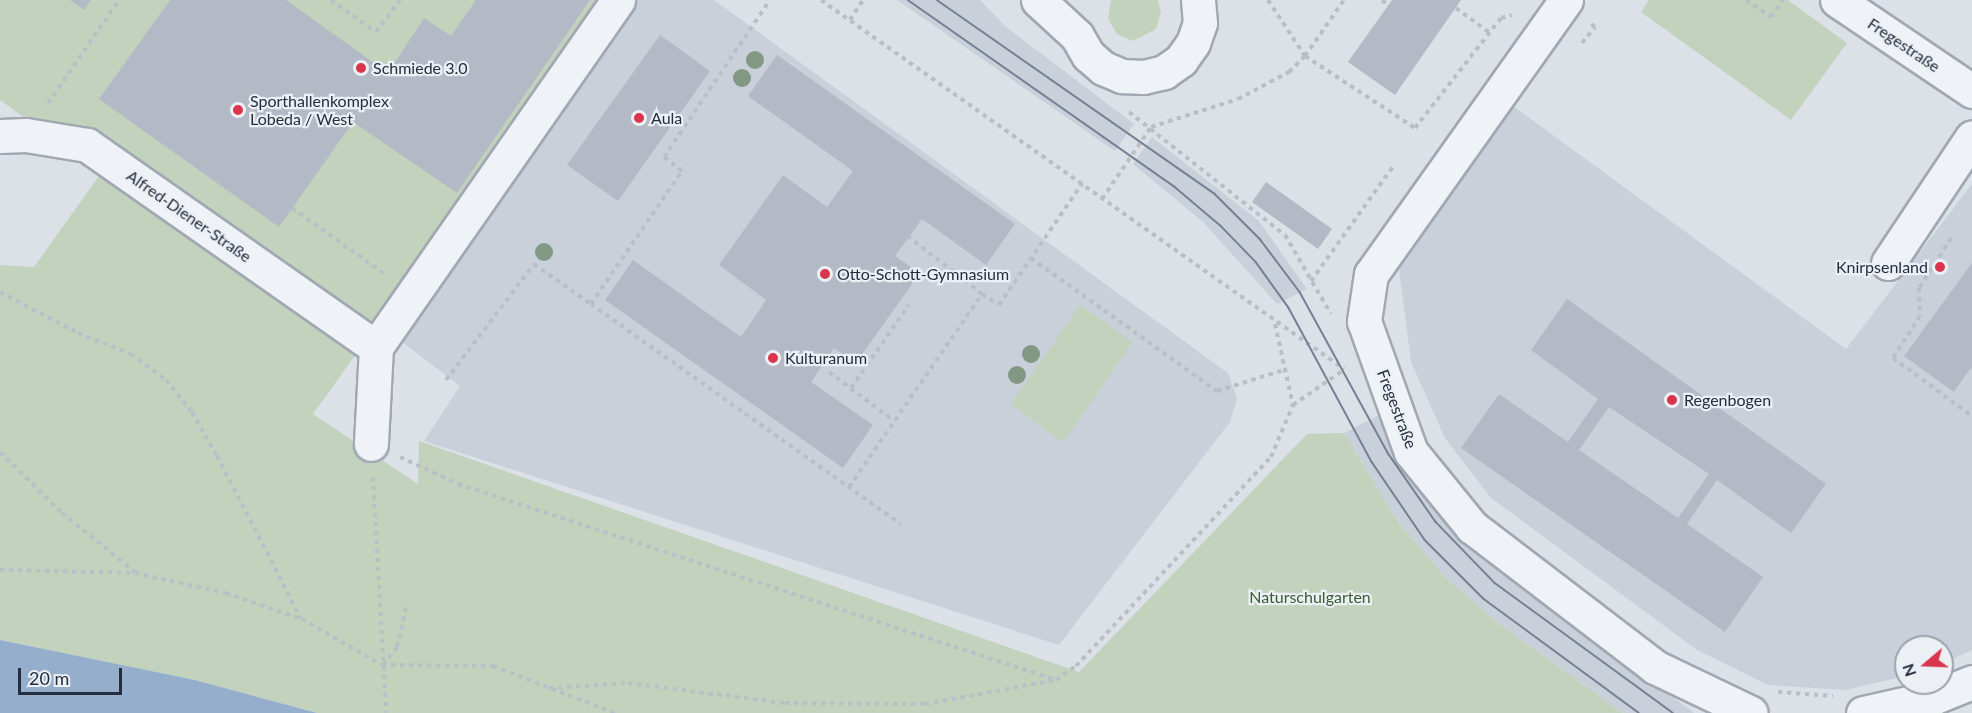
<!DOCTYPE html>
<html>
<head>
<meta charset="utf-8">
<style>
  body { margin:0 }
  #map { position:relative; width:1972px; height:713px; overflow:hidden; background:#dce1e8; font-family:Lato,sans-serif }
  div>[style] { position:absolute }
  .built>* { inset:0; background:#cad0da }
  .green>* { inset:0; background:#c2d2bd }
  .water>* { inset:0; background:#94aecb }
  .building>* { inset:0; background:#b3bac5 }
  .path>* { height:4px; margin-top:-2px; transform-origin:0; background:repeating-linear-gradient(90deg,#babfc6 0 4.5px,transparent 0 9px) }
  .roads { filter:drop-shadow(2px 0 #a1a8b2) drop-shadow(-2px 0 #a1a8b2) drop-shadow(0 2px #a1a8b2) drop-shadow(0 -2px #a1a8b2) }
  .street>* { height:33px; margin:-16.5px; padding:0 16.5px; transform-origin:16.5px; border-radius:16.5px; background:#eff2f6 }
  .tram>* { height:1.5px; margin:-0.75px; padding:0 0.75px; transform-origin:0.75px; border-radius:0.75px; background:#748093 }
  .trees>* { width:18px; height:18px; margin:-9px; border-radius:50%; background:#829883 }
  .dots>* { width:16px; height:16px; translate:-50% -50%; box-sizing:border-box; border:3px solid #ecf0f5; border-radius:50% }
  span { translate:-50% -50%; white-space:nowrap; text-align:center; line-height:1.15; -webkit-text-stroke:4.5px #ecf0f5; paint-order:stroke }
  .street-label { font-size:16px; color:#252e3f }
  .poi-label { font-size:16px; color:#252e3f }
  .left { translate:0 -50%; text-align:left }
  .right { translate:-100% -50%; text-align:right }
  .park-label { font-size:16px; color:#395c31 }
  .north { position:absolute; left:1894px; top:635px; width:60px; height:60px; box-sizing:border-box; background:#ecf0f5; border:2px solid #9ca2ac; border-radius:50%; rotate:251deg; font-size:16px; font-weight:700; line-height:24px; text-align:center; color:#252e3f }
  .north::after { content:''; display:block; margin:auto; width:21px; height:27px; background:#d9354c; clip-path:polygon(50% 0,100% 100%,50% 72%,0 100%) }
  .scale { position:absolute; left:18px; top:668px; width:104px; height:27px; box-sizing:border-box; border:3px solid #252e3f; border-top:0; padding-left:8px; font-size:18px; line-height:21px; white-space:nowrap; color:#252e3f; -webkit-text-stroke:4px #ecf0f5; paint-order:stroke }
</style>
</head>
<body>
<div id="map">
  <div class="built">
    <i style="clip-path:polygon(637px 0,714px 0,1228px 373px,1237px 399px,1230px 422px,1059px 645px,424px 441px,460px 386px,402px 342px,401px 334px)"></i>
    <i style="clip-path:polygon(897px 0,980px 0,1006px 27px,1134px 124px,1115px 151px)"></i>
    <i style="clip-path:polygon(1509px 103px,1846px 349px,1972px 184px,1972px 650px,1942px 664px,1942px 647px,1906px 647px,1906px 676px,1845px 690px,1768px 685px,1697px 650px,1491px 498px,1445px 438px,1411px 362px,1398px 260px)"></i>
    <i style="clip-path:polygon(1152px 137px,1259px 221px,1307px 289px,1277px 304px,1203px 222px,1133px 164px)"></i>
    <i style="clip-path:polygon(1385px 412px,1543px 598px,1694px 713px,1623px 713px,1498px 623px,1444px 576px,1398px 522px,1344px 433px)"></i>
  </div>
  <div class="green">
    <i style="clip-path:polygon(0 0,610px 0,313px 414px,418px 484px,419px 441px,1079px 672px,1307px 434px,1344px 433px,1398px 522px,1444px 576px,1498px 623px,1623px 713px,317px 713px,195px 680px,0 640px,0 265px,34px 267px,101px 173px,0 100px)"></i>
    <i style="clip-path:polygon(1111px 0,1158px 0,1161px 12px,1156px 29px,1133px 41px,1117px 34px,1108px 19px)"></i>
    <i style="clip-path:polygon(1649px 0,1788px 0,1847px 43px,1791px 120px,1641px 12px)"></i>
    <i style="clip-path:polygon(1080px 305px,1133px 342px,1063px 443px,1011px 404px)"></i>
  </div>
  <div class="water">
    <i style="clip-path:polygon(0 640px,195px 680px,317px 713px,0 713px)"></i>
  </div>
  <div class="building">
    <i style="clip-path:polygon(70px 0,91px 0,84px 10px)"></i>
    <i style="clip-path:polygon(170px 0,286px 0,388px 73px,424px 18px,451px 36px,476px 0,590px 0,457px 193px,353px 122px,279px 227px,99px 99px)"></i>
    <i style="clip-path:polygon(1392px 0,1461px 0,1395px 95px,1348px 62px)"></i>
    <i style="clip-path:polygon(660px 35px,710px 71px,618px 201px,567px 165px)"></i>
    <i style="clip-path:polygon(777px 55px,1015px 224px,986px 265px,922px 219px,895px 256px,920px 273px,855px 364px,834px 348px,811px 382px,873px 425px,843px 468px,605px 300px,633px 260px,741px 337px,766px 300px,719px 265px,783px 175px,827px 207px,853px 171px,748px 96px)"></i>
    <i style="clip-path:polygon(1266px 182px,1332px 229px,1318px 249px,1252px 202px)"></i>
    <i style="clip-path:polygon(1972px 263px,1972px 366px,1954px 392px,1904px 356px)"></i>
    <i style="clip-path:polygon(evenodd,1567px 299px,1826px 484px,1791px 533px,1717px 480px,1687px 524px,1763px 577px,1725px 632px,1461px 448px,1499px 394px,1568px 442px,1598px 399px,1531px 350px,1567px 299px,1609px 407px,1709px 474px,1678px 518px,1579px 450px,1609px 407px)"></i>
  </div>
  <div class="path">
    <i style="left:331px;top:0;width:55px;rotate:35.4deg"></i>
    <i style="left:376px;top:32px;width:40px;rotate:-53deg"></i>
    <i style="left:821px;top:0;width:640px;rotate:35.2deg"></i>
    <i style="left:1268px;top:0;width:67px;rotate:56.5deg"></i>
    <i style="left:1305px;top:56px;width:131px;rotate:33.2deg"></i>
    <i style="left:1415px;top:128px;width:140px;rotate:-52deg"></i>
    <i style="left:1501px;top:18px;width:11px;rotate:-15deg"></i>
    <i style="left:1382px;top:0;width:8px;rotate:40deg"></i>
    <i style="left:1746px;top:0;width:30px;rotate:34deg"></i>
    <i style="left:1771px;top:17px;width:21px;rotate:-55deg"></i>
    <i style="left:1456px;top:8px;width:42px;rotate:36.3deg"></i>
    <i style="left:850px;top:20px;width:24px;rotate:-57deg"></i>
    <i style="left:1582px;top:43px;width:21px;rotate:-51deg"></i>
    <i style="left:1595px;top:27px;width:5px;rotate:-143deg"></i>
    <i style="left:48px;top:103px;width:125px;rotate:-55.4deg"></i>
    <i style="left:1129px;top:112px;width:199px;rotate:38.3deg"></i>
    <i style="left:1285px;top:235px;width:91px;rotate:59.8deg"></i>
    <i style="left:1102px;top:199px;width:87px;rotate:-55.8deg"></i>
    <i style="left:1151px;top:127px;width:91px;rotate:-17.8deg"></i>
    <i style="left:1238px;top:99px;width:58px;rotate:-27.9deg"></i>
    <i style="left:1289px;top:72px;width:23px;rotate:-45deg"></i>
    <i style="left:1305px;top:56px;width:68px;rotate:-55.1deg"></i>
    <i style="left:292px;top:208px;width:114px;rotate:35.4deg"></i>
    <i style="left:1951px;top:238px;width:59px;rotate:122.6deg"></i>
    <i style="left:1919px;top:288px;width:28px;rotate:88deg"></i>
    <i style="left:1920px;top:316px;width:50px;rotate:122.7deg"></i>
    <i style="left:1893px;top:358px;width:98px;rotate:36.3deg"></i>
    <i style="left:1031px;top:258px;width:229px;rotate:35.6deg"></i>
    <i style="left:1217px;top:391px;width:73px;rotate:-17.4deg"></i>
    <i style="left:1311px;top:281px;width:143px;rotate:-54.4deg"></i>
    <i style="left:0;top:292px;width:88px;rotate:27.7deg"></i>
    <i style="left:78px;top:333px;width:57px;rotate:21.6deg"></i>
    <i style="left:131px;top:354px;width:44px;rotate:36.6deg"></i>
    <i style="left:166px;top:380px;width:41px;rotate:50.9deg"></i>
    <i style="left:192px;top:412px;width:51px;rotate:60.4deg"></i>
    <i style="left:217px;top:456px;width:183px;rotate:62.7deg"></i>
    <i style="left:982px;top:294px;width:20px;rotate:33deg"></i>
    <i style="left:999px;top:305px;width:147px;rotate:-55.6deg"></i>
    <i style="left:591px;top:304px;width:380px;rotate:35.4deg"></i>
    <i style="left:1275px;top:324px;width:83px;rotate:77.5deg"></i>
    <i style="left:1971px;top:368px;width:1px"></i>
    <i style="left:829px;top:372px;width:80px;rotate:36.9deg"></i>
    <i style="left:446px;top:380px;width:146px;rotate:-52.8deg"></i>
    <i style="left:534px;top:264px;width:70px;rotate:35.1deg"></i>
    <i style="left:591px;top:304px;width:161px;rotate:-55.6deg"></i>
    <i style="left:682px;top:171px;width:23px;rotate:-142deg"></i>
    <i style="left:664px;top:157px;width:189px;rotate:-56deg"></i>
    <i style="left:851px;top:388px;width:101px;rotate:-55.1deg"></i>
    <i style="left:0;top:452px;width:87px;rotate:44.5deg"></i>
    <i style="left:62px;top:513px;width:94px;rotate:38.9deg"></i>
    <i style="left:400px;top:457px;width:64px;rotate:25deg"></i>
    <i style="left:458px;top:484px;width:629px;rotate:18.15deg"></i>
    <i style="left:373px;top:477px;width:236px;rotate:86.8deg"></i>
    <i style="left:849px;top:487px;width:234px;rotate:-55.4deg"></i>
    <i style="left:982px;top:294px;width:93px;rotate:-142deg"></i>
    <i style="left:0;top:570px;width:135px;rotate:1.3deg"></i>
    <i style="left:135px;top:573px;width:93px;rotate:12.4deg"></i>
    <i style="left:226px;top:593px;width:80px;rotate:18.9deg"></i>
    <i style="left:302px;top:619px;width:92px;rotate:29.9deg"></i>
    <i style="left:382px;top:665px;width:111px;rotate:0.5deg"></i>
    <i style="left:493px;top:666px;width:131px;rotate:21.1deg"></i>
    <i style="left:383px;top:665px;width:23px;rotate:-52deg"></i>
    <i style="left:397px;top:647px;width:41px;rotate:-77.3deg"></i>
    <i style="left:549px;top:688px;width:79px;rotate:-3.6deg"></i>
    <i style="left:628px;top:683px;width:158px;rotate:7.3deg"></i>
    <i style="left:785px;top:703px;width:140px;rotate:0.4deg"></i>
    <i style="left:925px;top:704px;width:133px;rotate:-10.4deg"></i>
    <i style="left:1056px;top:680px;width:24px;rotate:-35deg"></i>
    <i style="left:1076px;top:666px;width:286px;rotate:-47deg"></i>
    <i style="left:1271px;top:457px;width:56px;rotate:-67.1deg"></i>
    <i style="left:1293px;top:405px;width:63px;rotate:-34.7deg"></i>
    <i style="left:1778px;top:692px;width:55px;rotate:4.2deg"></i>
  </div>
  <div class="roads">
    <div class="street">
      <i style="left:1038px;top:0;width:53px;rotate:42.7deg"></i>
      <i style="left:1077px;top:36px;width:22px;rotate:60deg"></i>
      <i style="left:1088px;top:55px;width:20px;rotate:41deg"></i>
      <i style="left:1103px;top:68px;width:21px;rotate:23deg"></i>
      <i style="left:1122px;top:76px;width:21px;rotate:3deg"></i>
      <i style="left:1143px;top:77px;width:22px;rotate:-13deg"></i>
      <i style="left:1164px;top:72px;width:21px;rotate:-35deg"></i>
      <i style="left:1181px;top:60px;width:21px;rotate:-55deg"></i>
      <i style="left:1193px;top:43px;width:21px;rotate:-71deg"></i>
      <i style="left:1200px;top:23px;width:23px;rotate:-95deg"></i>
      <i style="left:1566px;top:0;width:336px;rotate:125.4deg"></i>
      <i style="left:1371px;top:274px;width:48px;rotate:98.5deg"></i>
      <i style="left:1364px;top:321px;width:139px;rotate:70.3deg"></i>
      <i style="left:1411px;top:452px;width:97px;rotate:50.9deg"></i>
      <i style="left:1472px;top:527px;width:230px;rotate:37.4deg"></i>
      <i style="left:1655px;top:667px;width:106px;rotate:25.6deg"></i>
      <i style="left:1837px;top:0;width:163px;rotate:34deg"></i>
      <i style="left:0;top:136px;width:26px;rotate:-2deg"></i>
      <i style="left:26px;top:135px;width:62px;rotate:9.3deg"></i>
      <i style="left:87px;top:145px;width:353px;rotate:35deg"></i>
      <i style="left:376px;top:347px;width:97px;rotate:93deg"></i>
      <i style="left:1888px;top:263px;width:151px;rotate:-56.3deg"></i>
      <i style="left:376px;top:347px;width:423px;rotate:-55.1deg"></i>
      <i style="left:1863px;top:713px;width:74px;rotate:-12.5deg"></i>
      <i style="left:1935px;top:697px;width:40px;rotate:-22deg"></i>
    </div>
  </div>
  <div class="tram">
    <i style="left:908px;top:0;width:326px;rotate:35deg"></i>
    <i style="left:1175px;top:187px;width:60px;rotate:40.3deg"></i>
    <i style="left:1221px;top:226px;width:50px;rotate:45.8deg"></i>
    <i style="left:1256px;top:262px;width:57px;rotate:54.3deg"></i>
    <i style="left:1289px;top:308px;width:175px;rotate:61.7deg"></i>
    <i style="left:1372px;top:462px;width:94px;rotate:55.8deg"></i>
    <i style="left:1425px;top:540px;width:83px;rotate:45deg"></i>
    <i style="left:1484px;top:599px;width:192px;rotate:36.3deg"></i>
    <i style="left:937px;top:0;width:339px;rotate:34.9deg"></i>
    <i style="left:1215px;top:194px;width:64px;rotate:45deg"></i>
    <i style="left:1260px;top:239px;width:66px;rotate:53deg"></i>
    <i style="left:1300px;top:292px;width:183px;rotate:61.3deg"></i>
    <i style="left:1388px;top:453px;width:84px;rotate:55.2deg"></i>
    <i style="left:1436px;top:522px;width:85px;rotate:46deg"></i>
    <i style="left:1495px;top:583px;width:220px;rotate:36.1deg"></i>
  </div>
  <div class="trees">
    <i style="left:755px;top:60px"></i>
    <i style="left:742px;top:78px"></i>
    <i style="left:544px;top:252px"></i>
    <i style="left:1031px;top:354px"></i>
    <i style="left:1017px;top:375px"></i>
  </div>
  <div class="dots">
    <i style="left:361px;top:68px;background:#d9354c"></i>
    <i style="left:238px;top:110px;background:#d9354c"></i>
    <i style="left:639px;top:118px;background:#d9354c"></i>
    <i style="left:1940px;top:267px;background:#d9354c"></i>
    <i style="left:825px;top:274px;background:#d9354c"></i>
    <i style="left:773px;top:358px;background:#d9354c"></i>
    <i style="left:1672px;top:400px;background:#d9354c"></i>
  </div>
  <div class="street-label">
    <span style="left:1904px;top:45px;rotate:34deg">Fregestraße</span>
    <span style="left:189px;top:216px;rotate:35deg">Alfred-Diener-Straße</span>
    <span style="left:1397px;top:409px;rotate:69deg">Fregestraße</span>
  </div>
  <div class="poi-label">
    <span class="left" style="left:373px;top:68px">Schmiede 3.0</span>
    <span class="left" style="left:250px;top:110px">Sporthallenkomplex<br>Lobeda / West</span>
    <span class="left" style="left:651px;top:118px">Aula</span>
    <span class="right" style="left:1928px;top:267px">Knirpsenland</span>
    <span class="left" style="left:837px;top:274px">Otto-Schott-Gymnasium</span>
    <span class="left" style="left:785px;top:358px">Kulturanum</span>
    <span class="left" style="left:1684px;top:400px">Regenbogen</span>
  </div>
  <div class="park-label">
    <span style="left:1310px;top:597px">Naturschulgarten</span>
  </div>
  <div class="north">N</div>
  <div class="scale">20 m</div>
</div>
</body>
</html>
